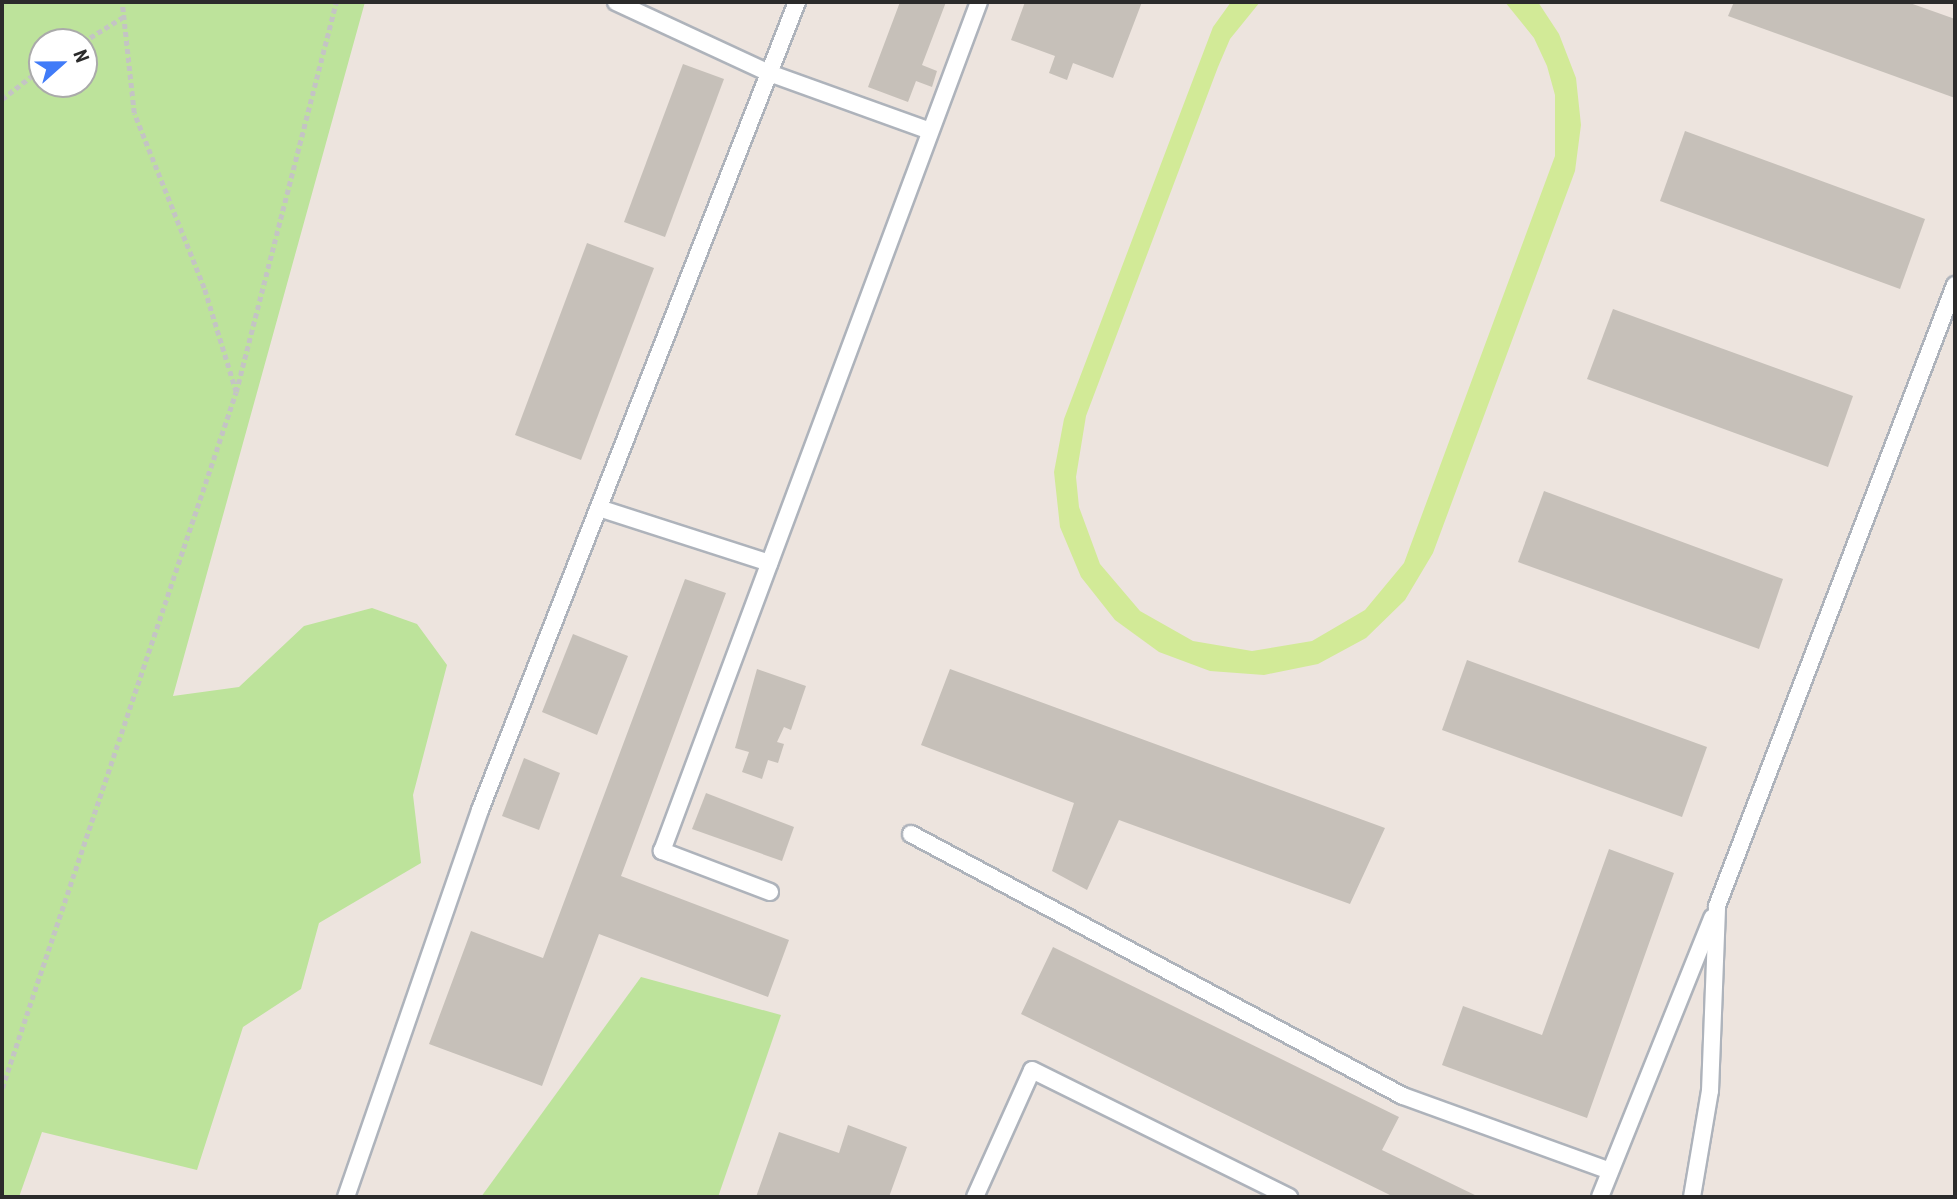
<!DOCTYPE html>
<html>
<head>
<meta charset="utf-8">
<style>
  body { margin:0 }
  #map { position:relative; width:1957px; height:1199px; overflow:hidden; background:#ede4de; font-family:"Roboto Condensed",sans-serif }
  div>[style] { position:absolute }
  .green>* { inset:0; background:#bde39b }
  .pitch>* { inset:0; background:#d2ea97 }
  .building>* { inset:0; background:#c6c0b9 }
  .path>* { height:4.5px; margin-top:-2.25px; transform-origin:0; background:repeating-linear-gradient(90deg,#c4c4c4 0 5px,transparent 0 8.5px) }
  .roads { filter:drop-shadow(2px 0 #aeb3bb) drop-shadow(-2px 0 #aeb3bb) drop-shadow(0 2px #aeb3bb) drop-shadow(0 -2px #aeb3bb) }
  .lane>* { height:16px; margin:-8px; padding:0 8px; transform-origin:8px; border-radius:8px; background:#fff }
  span { translate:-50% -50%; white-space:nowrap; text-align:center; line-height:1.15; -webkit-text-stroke:7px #fff; paint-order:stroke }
  .frame { position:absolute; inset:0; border:4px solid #2b2b2b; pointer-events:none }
  .north { position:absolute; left:28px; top:28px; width:70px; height:70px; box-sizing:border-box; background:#fff; border:2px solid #aaa; border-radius:50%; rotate:69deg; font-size:19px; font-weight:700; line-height:28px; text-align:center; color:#2b2b2b }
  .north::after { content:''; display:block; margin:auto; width:24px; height:32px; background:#407bf8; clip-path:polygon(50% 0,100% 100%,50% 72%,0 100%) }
</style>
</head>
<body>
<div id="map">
  <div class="green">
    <i style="clip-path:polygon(evenodd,2px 2px,365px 2px,173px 696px,239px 687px,304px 626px,372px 608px,417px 624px,447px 665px,413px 795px,421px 863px,319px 923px,301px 989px,243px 1027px,197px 1170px,42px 1132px,19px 1197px,2px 1197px,2px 2px,42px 42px,84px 42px,84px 84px,42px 84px,42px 42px)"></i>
    <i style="clip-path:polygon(641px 977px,781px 1015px,718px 1197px,481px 1197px)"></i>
  </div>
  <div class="pitch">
    <i style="clip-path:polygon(1231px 2px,1260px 2px,1230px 39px,1218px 67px,1086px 416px,1076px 477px,1079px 507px,1100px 564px,1140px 611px,1193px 641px,1252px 651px,1312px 641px,1365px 610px,1404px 563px,1555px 156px,1555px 95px,1547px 66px,1534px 38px,1505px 2px,1538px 2px,1559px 34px,1576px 78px,1581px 125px,1575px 171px,1433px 553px,1405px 600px,1366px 638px,1318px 664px,1264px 675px,1210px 671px,1159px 652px,1115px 620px,1081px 577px,1060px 527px,1054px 472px,1064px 419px,1213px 27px)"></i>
  </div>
  <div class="building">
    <i style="clip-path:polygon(900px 2px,946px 2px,922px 65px,937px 71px,932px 87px,916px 81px,908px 102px,868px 87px)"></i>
    <i style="clip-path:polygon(1025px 2px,1142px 2px,1113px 78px,1073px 63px,1067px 80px,1049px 73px,1055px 56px,1011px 40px)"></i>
    <i style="clip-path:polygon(1734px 2px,1907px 2px,1955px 19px,1955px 98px,1728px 16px)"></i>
    <i style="clip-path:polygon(683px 64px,724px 79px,665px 237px,624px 222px)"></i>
    <i style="clip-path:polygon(1685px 131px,1925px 219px,1900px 289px,1660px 201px)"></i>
    <i style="clip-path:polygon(587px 243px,654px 268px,581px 460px,515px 435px)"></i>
    <i style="clip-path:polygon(1613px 309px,1853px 396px,1828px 467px,1587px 379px)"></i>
    <i style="clip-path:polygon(1544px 491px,1783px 579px,1759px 649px,1518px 562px)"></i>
    <i style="clip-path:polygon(685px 579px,726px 593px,621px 876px,789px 940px,768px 997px,599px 934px,542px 1086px,429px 1044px,471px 931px,543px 958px)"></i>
    <i style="clip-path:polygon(573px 634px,628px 656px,597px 735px,542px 712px)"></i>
    <i style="clip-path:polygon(1467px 660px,1707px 747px,1682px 817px,1442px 730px)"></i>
    <i style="clip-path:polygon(757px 669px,806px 686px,791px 730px,784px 727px,777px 742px,784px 744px,778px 763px,768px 760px,762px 779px,742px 772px,749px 752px,735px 748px)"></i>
    <i style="clip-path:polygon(950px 669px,1385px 828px,1350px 904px,1119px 820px,1087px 890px,1052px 871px,1074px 803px,921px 745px)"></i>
    <i style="clip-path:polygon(524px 758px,560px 773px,539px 830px,502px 816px)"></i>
    <i style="clip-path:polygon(706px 793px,794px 827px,782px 861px,692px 829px)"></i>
    <i style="clip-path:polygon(1609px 849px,1674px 873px,1587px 1118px,1442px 1065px,1463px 1006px,1542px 1035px)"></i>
    <i style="clip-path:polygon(1053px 947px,1399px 1117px,1382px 1150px,1479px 1197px,1394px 1197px,1021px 1014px)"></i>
    <i style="clip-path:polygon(848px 1125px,907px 1147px,889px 1197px,756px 1197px,779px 1132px,839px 1153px)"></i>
  </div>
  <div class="path">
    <i style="left:83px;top:42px;width:47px;rotate:-32deg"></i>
    <i style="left:2px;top:99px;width:51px;rotate:-37.8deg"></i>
    <i style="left:236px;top:392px;width:403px;rotate:-75.6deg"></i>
    <i style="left:2px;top:1088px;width:734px;rotate:-71.42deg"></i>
    <i style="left:236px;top:392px;width:109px;rotate:-107.1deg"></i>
    <i style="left:204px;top:288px;width:188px;rotate:-111.8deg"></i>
    <i style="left:134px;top:113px;width:112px;rotate:-96.2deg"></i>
  </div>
  <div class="roads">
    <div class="lane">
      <i style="left:616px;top:2px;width:169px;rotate:24.9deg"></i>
      <i style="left:769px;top:73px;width:171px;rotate:19.8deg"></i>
      <i style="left:599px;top:508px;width:179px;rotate:17.9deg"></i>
      <i style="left:911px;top:834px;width:557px;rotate:28.04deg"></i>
      <i style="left:1403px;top:1096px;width:220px;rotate:19.9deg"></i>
      <i style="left:770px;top:892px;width:116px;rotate:-159.2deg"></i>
      <i style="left:662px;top:851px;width:906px;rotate:-69.53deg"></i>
      <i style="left:346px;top:1197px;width:410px;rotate:-70.9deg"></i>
      <i style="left:480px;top:810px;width:868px;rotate:-68.58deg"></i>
      <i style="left:975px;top:1197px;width:139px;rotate:-65.8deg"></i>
      <i style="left:1032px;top:1070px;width:287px;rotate:26.3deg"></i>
      <i style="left:1600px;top:1197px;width:301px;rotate:-68.1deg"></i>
      <i style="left:1692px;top:1197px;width:108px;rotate:-80.4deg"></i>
      <i style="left:1710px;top:1091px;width:185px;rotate:-87.8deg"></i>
      <i style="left:1717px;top:906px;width:665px;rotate:-69.03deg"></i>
    </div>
  </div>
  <div class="frame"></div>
  <div class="north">N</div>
</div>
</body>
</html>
